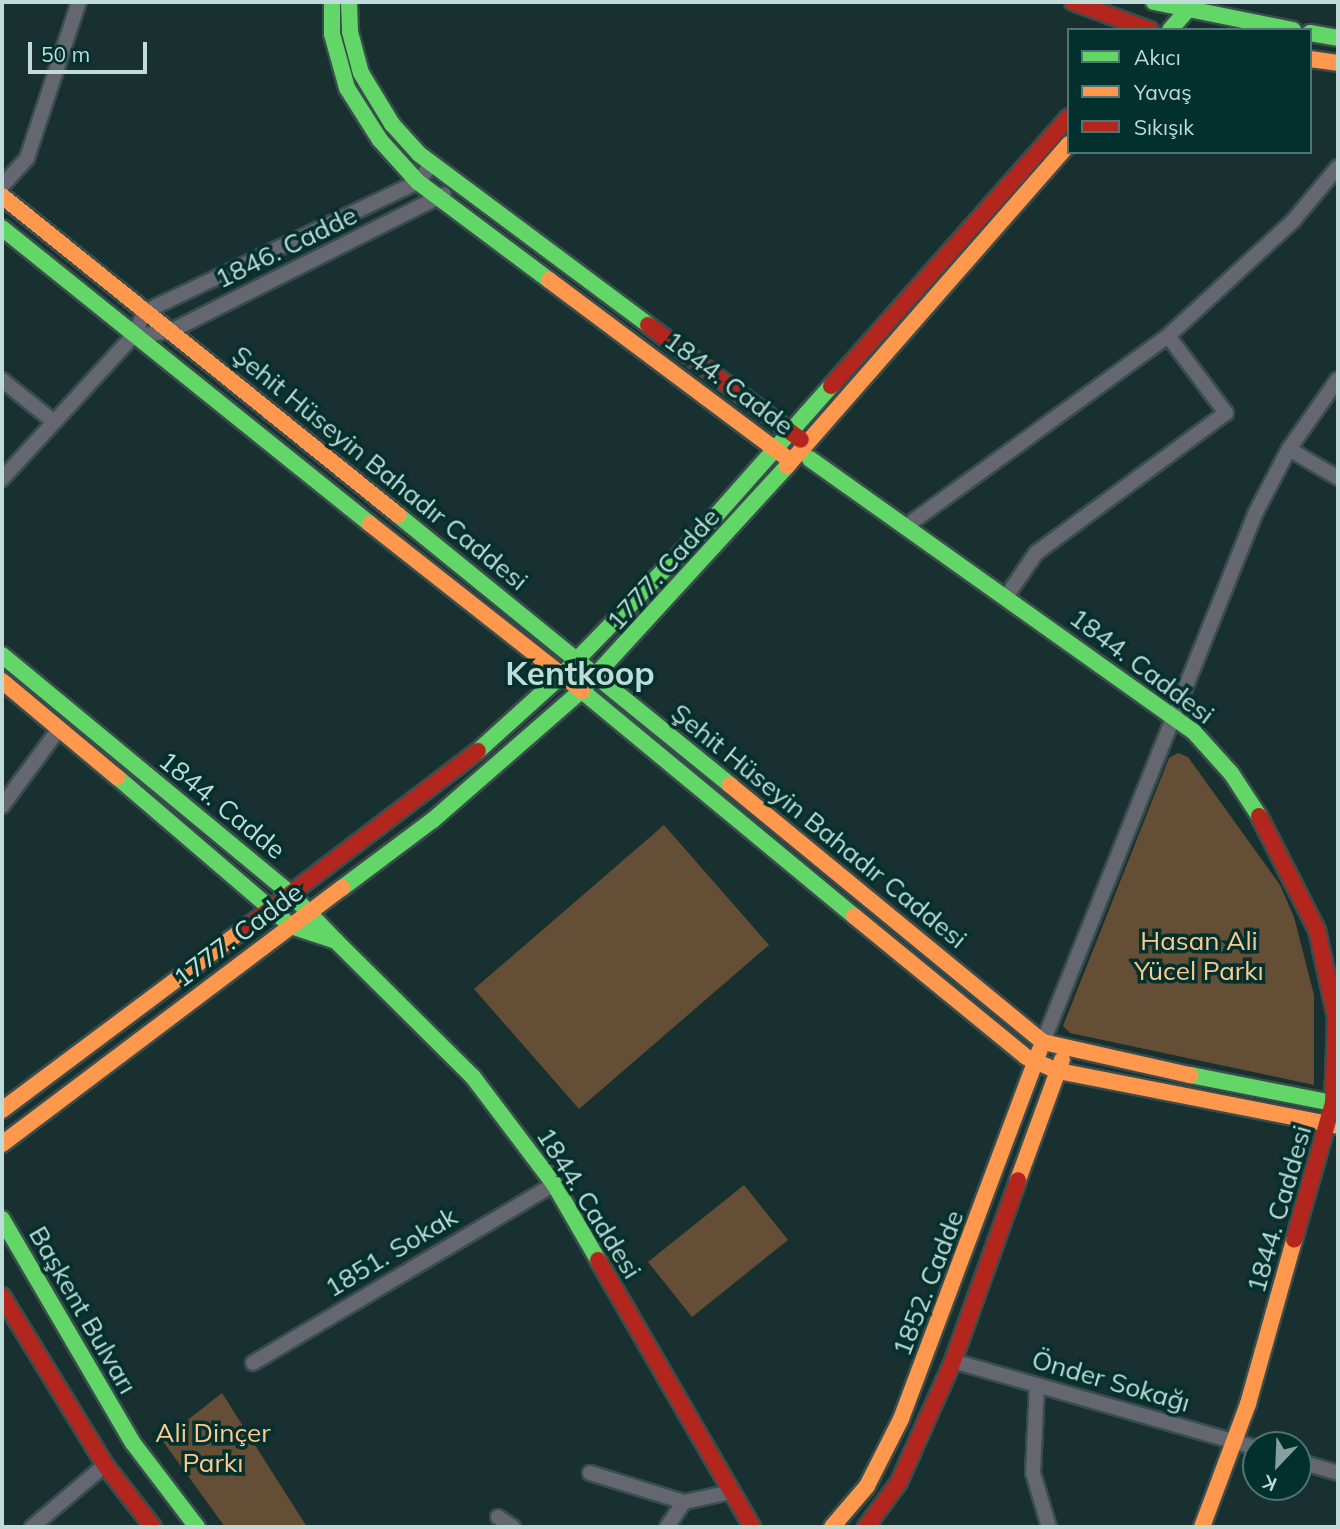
<!DOCTYPE html>
<html>
<head>
<meta charset="utf-8">
<style>
  body { margin:0 }
  #map { position:relative; width:1340px; height:1529px; overflow:hidden; background:#18302f; font-family:Mulish,sans-serif }
  div>[style] { position:absolute }
  .green>* { inset:0; background:#644f36 }
  .roads { filter:drop-shadow(2px 0 #394d4c) drop-shadow(-2px 0 #394d4c) drop-shadow(0 2px #394d4c) drop-shadow(0 -2px #394d4c) }
  .street>* { height:14px; margin:-7px; padding:0 7px; transform-origin:7px; border-radius:7px; background:#646670 }
  .fast>* { height:16px; margin:-8px; padding:0 8px; transform-origin:8px; border-radius:8px; background:#63d668 }
  .slow>* { height:16px; margin:-8px; padding:0 8px; transform-origin:8px; border-radius:8px; background:#ff974d }
  .jam>* { height:16px; margin:-8px; padding:0 8px; transform-origin:8px; border-radius:8px; background:#b3261e }
  span { translate:-50% -50%; white-space:nowrap; text-align:center; line-height:1.15; -webkit-text-stroke:7px #02302d; paint-order:stroke }
  .street-label { font-size:26px; color:#c0dcd8 }
  .park-label { font-size:26px; color:#ffc88f }
  .district-label { font-size:33px; color:#c0dcd8; font-weight:700 }
  .frame { position:absolute; inset:0; border:4px solid #c0dcd8; pointer-events:none }
  .legend { position:absolute; left:1067px; top:28px; width:245px; height:126px; box-sizing:border-box; background:#02302d; border:2px solid #4e7571; margin:0; padding:9px 12px; list-style:none; font-size:21px; color:#c0dcd8 }
  .legend li { display:flex; align-items:center; gap:14px; height:35px }
  .legend b { width:35px; border:2px solid #4e7571 }
  .north { position:absolute; left:1242px; top:1431px; width:70px; height:70px; box-sizing:border-box; background:#02302d; border:2px solid #4e7571; border-radius:50%; rotate:203deg; font-size:19px; font-weight:700; line-height:28px; text-align:center; color:#c0dcd8 }
  .north::after { content:''; display:block; margin:auto; width:24px; height:32px; background:#85a09d; clip-path:polygon(50% 0,100% 100%,50% 72%,0 100%) }
  .scale { position:absolute; left:28px; top:42px; width:119px; height:32px; box-sizing:border-box; border:4px solid #c0dcd8; border-top:0; padding-left:9px; font-size:21px; line-height:24px; white-space:nowrap; color:#c0dcd8; -webkit-text-stroke:5px #02302d; paint-order:stroke }
</style>
</head>
<body>
<div id="map">
  <div class="green">
    <i style="clip-path:polygon(1178px 753px,1188px 757px,1280px 885px,1294px 917px,1314px 995px,1314px 1085px,1070px 1033px,1063px 1026px,1169px 758px)"></i>
    <i style="clip-path:polygon(664px 825px,769px 945px,579px 1109px,474px 989px)"></i>
    <i style="clip-path:polygon(744px 1185px,788px 1240px,692px 1317px,648px 1262px)"></i>
    <i style="clip-path:polygon(222px 1393px,307px 1527px,225px 1527px,162px 1440px)"></i>
  </div>
  <div class="roads">
    <div class="street">
      <i style="left:2px;top:186px;width:38px;rotate:-48deg"></i>
      <i style="left:27px;top:158px;width:164px;rotate:-71.6deg"></i>
      <i style="left:132px;top:337px;width:39px;rotate:-9deg"></i>
      <i style="left:171px;top:331px;width:305px;rotate:-26.6deg"></i>
      <i style="left:2px;top:380px;width:65px;rotate:38.8deg"></i>
      <i style="left:1289px;top:449px;width:57px;rotate:30.6deg"></i>
      <i style="left:2px;top:479px;width:193px;rotate:-47.5deg"></i>
      <i style="left:132px;top:337px;width:30px;rotate:-62deg"></i>
      <i style="left:146px;top:311px;width:301px;rotate:-25.4deg"></i>
      <i style="left:418px;top:182px;width:21px;rotate:-53deg"></i>
      <i style="left:905px;top:527px;width:325px;rotate:-36deg"></i>
      <i style="left:1168px;top:336px;width:170px;rotate:-42.6deg"></i>
      <i style="left:1293px;top:221px;width:70px;rotate:-50.2deg"></i>
      <i style="left:1006px;top:597px;width:53px;rotate:-55.7deg"></i>
      <i style="left:1036px;top:553px;width:236px;rotate:-36.4deg"></i>
      <i style="left:1226px;top:413px;width:96px;rotate:-127deg"></i>
      <i style="left:2px;top:806px;width:96px;rotate:-53.5deg"></i>
      <i style="left:1043px;top:1042px;width:571px;rotate:-68.11deg"></i>
      <i style="left:1256px;top:512px;width:71px;rotate:-62.4deg"></i>
      <i style="left:1289px;top:449px;width:85px;rotate:-55deg"></i>
      <i style="left:953px;top:1361px;width:315px;rotate:16deg"></i>
      <i style="left:253px;top:1363px;width:350px;rotate:-30.7deg"></i>
      <i style="left:1037px;top:1385px;width:88px;rotate:92.6deg"></i>
      <i style="left:1033px;top:1473px;width:56px;rotate:73.5deg"></i>
      <i style="left:1298px;top:1461px;width:42px;rotate:16.7deg"></i>
      <i style="left:590px;top:1473px;width:98px;rotate:17.1deg"></i>
      <i style="left:498px;top:1517px;width:18px;rotate:34deg"></i>
      <i style="left:32px;top:1527px;width:96px;rotate:-40.3deg"></i>
      <i style="left:667px;top:1527px;width:30px;rotate:-56deg"></i>
      <i style="left:684px;top:1502px;width:48px;rotate:-12deg"></i>
    </div>
    <div class="fast">
      <i style="left:332px;top:2px;width:32px;rotate:90deg"></i>
      <i style="left:332px;top:34px;width:56px;rotate:74.5deg"></i>
      <i style="left:347px;top:88px;width:62px;rotate:57.6deg"></i>
      <i style="left:380px;top:140px;width:57px;rotate:47.9deg"></i>
      <i style="left:418px;top:182px;width:164px;rotate:36.8deg"></i>
      <i style="left:349px;top:2px;width:30px;rotate:88deg"></i>
      <i style="left:350px;top:32px;width:42px;rotate:75deg"></i>
      <i style="left:361px;top:73px;width:60px;rotate:58.7deg"></i>
      <i style="left:392px;top:124px;width:40px;rotate:48deg"></i>
      <i style="left:419px;top:154px;width:286px;rotate:36.7deg"></i>
      <i style="left:1154px;top:2px;width:142px;rotate:11.4deg"></i>
      <i style="left:1170px;top:30px;width:37px;rotate:-49deg"></i>
      <i style="left:1310px;top:33px;width:28px;rotate:10deg"></i>
      <i style="left:2px;top:228px;width:472px;rotate:38.8deg"></i>
      <i style="left:810px;top:459px;width:470px;rotate:35.4deg"></i>
      <i style="left:1193px;top:731px;width:57px;rotate:47.9deg"></i>
      <i style="left:1231px;top:773px;width:51px;rotate:56.9deg"></i>
      <i style="left:398px;top:515px;width:428px;rotate:39.1deg"></i>
      <i style="left:2px;top:655px;width:375px;rotate:39.6deg"></i>
      <i style="left:291px;top:894px;width:65px;rotate:46.2deg"></i>
      <i style="left:336px;top:941px;width:47px;rotate:-161.6deg"></i>
      <i style="left:291px;top:926px;width:229px;rotate:-139.4deg"></i>
      <i style="left:582px;top:691px;width:353px;rotate:39.6deg"></i>
      <i style="left:478px;top:751px;width:112px;rotate:-42.1deg"></i>
      <i style="left:561px;top:676px;width:206px;rotate:-45.8deg"></i>
      <i style="left:705px;top:528px;width:190px;rotate:-48.4deg"></i>
      <i style="left:342px;top:888px;width:114px;rotate:-36.8deg"></i>
      <i style="left:433px;top:820px;width:196px;rotate:-41.1deg"></i>
      <i style="left:581px;top:691px;width:305px;rotate:-47.5deg"></i>
      <i style="left:336px;top:941px;width:193px;rotate:44.8deg"></i>
      <i style="left:473px;top:1077px;width:134px;rotate:52.9deg"></i>
      <i style="left:554px;top:1184px;width:88px;rotate:59.9deg"></i>
      <i style="left:1190px;top:1075px;width:151px;rotate:11.1deg"></i>
      <i style="left:2px;top:1219px;width:259px;rotate:59.7deg"></i>
      <i style="left:133px;top:1443px;width:106px;rotate:52.7deg"></i>
    </div>
    <div class="slow">
      <i style="left:1310px;top:59px;width:28px;rotate:8deg"></i>
      <i style="left:2px;top:196px;width:509px;rotate:38.85deg"></i>
      <i style="left:549px;top:280px;width:296px;rotate:36.8deg"></i>
      <i style="left:787px;top:466px;width:428px;rotate:-48.8deg"></i>
      <i style="left:370px;top:524px;width:270px;rotate:38.2deg"></i>
      <i style="left:2px;top:681px;width:150px;rotate:39.9deg"></i>
      <i style="left:730px;top:785px;width:405px;rotate:39.4deg"></i>
      <i style="left:1043px;top:1042px;width:151px;rotate:12.7deg"></i>
      <i style="left:854px;top:916px;width:222px;rotate:39.3deg"></i>
      <i style="left:1026px;top:1057px;width:35px;rotate:24deg"></i>
      <i style="left:1058px;top:1071px;width:285px;rotate:11.1deg"></i>
      <i style="left:2px;top:1110px;width:307px;rotate:-36.8deg"></i>
      <i style="left:2px;top:1144px;width:426px;rotate:-37deg"></i>
      <i style="left:1018px;top:1180px;width:128px;rotate:-69.9deg"></i>
      <i style="left:832px;top:1527px;width:54px;rotate:-49.5deg"></i>
      <i style="left:867px;top:1486px;width:75px;rotate:-63.1deg"></i>
      <i style="left:901px;top:1419px;width:394px;rotate:-69.4deg"></i>
      <i style="left:1202px;top:1527px;width:131px;rotate:-69.5deg"></i>
      <i style="left:1248px;top:1404px;width:170px;rotate:-74.3deg"></i>
    </div>
    <div class="jam">
      <i style="left:1073px;top:2px;width:82px;rotate:20deg"></i>
      <i style="left:648px;top:325px;width:191px;rotate:36.9deg"></i>
      <i style="left:831px;top:386px;width:359px;rotate:-48.5deg"></i>
      <i style="left:1259px;top:816px;width:128px;rotate:63deg"></i>
      <i style="left:1317px;top:930px;width:90px;rotate:77.8deg"></i>
      <i style="left:1336px;top:1018px;width:85px;rotate:92deg"></i>
      <i style="left:1333px;top:1103px;width:142px;rotate:105.9deg"></i>
      <i style="left:248px;top:926px;width:289px;rotate:-37.3deg"></i>
      <i style="left:598px;top:1260px;width:308px;rotate:60deg"></i>
      <i style="left:2px;top:1296px;width:198px;rotate:58.6deg"></i>
      <i style="left:105px;top:1465px;width:78px;rotate:52.3deg"></i>
      <i style="left:866px;top:1527px;width:56px;rotate:-53.7deg"></i>
      <i style="left:899px;top:1482px;width:133px;rotate:-65.9deg"></i>
      <i style="left:953px;top:1361px;width:192px;rotate:-70.2deg"></i>
    </div>
  </div>
  <div class="street-label">
    <span style="left:286px;top:247px;rotate:-26deg">1846. Cadde</span>
    <span style="left:729px;top:383px;rotate:37deg">1844. Cadde</span>
    <span style="left:380px;top:468px;rotate:39deg">Şehit Hüseyin Bahadır Caddesi</span>
    <span style="left:663px;top:569px;rotate:-48deg">1777. Cadde</span>
    <span style="left:1142px;top:666px;rotate:37deg">1844. Caddesi</span>
    <span style="left:222px;top:805px;rotate:39deg">1844. Cadde</span>
    <span style="left:819px;top:826px;rotate:39deg">Şehit Hüseyin Bahadır Caddesi</span>
    <span style="left:238px;top:935px;rotate:-37deg">1777. Cadde</span>
    <span style="left:589px;top:1203px;rotate:58deg">1844. Caddesi</span>
    <span style="left:1279px;top:1209px;rotate:-74deg">1844. Caddesi</span>
    <span style="left:391px;top:1252px;rotate:-31deg">1851. Sokak</span>
    <span style="left:928px;top:1283px;rotate:-69deg">1852. Cadde</span>
    <span style="left:83px;top:1310px;rotate:60deg">Başkent Bulvarı</span>
    <span style="left:1111px;top:1381px;rotate:16deg">Önder Sokağı</span>
  </div>
  <div class="park-label">
    <span style="left:1199px;top:956px">Hasan Ali<br>Yücel Parkı</span>
    <span style="left:213px;top:1448px">Ali Dinçer<br>Parkı</span>
  </div>
  <div class="district-label">
    <span style="left:580px;top:673px">Kentkoop</span>
  </div>
  <div class="frame"></div>
  <ul class="legend">
  <li><b style="height:9px;background:#63d668"></b>Akıcı</li>
  <li><b style="height:9px;background:#ff974d"></b>Yavaş</li>
  <li><b style="height:9px;background:#b3261e"></b>Sıkışık</li>
  </ul>
  <div class="north">K</div>
  <div class="scale">50 m</div>
</div>
</body>
</html>
